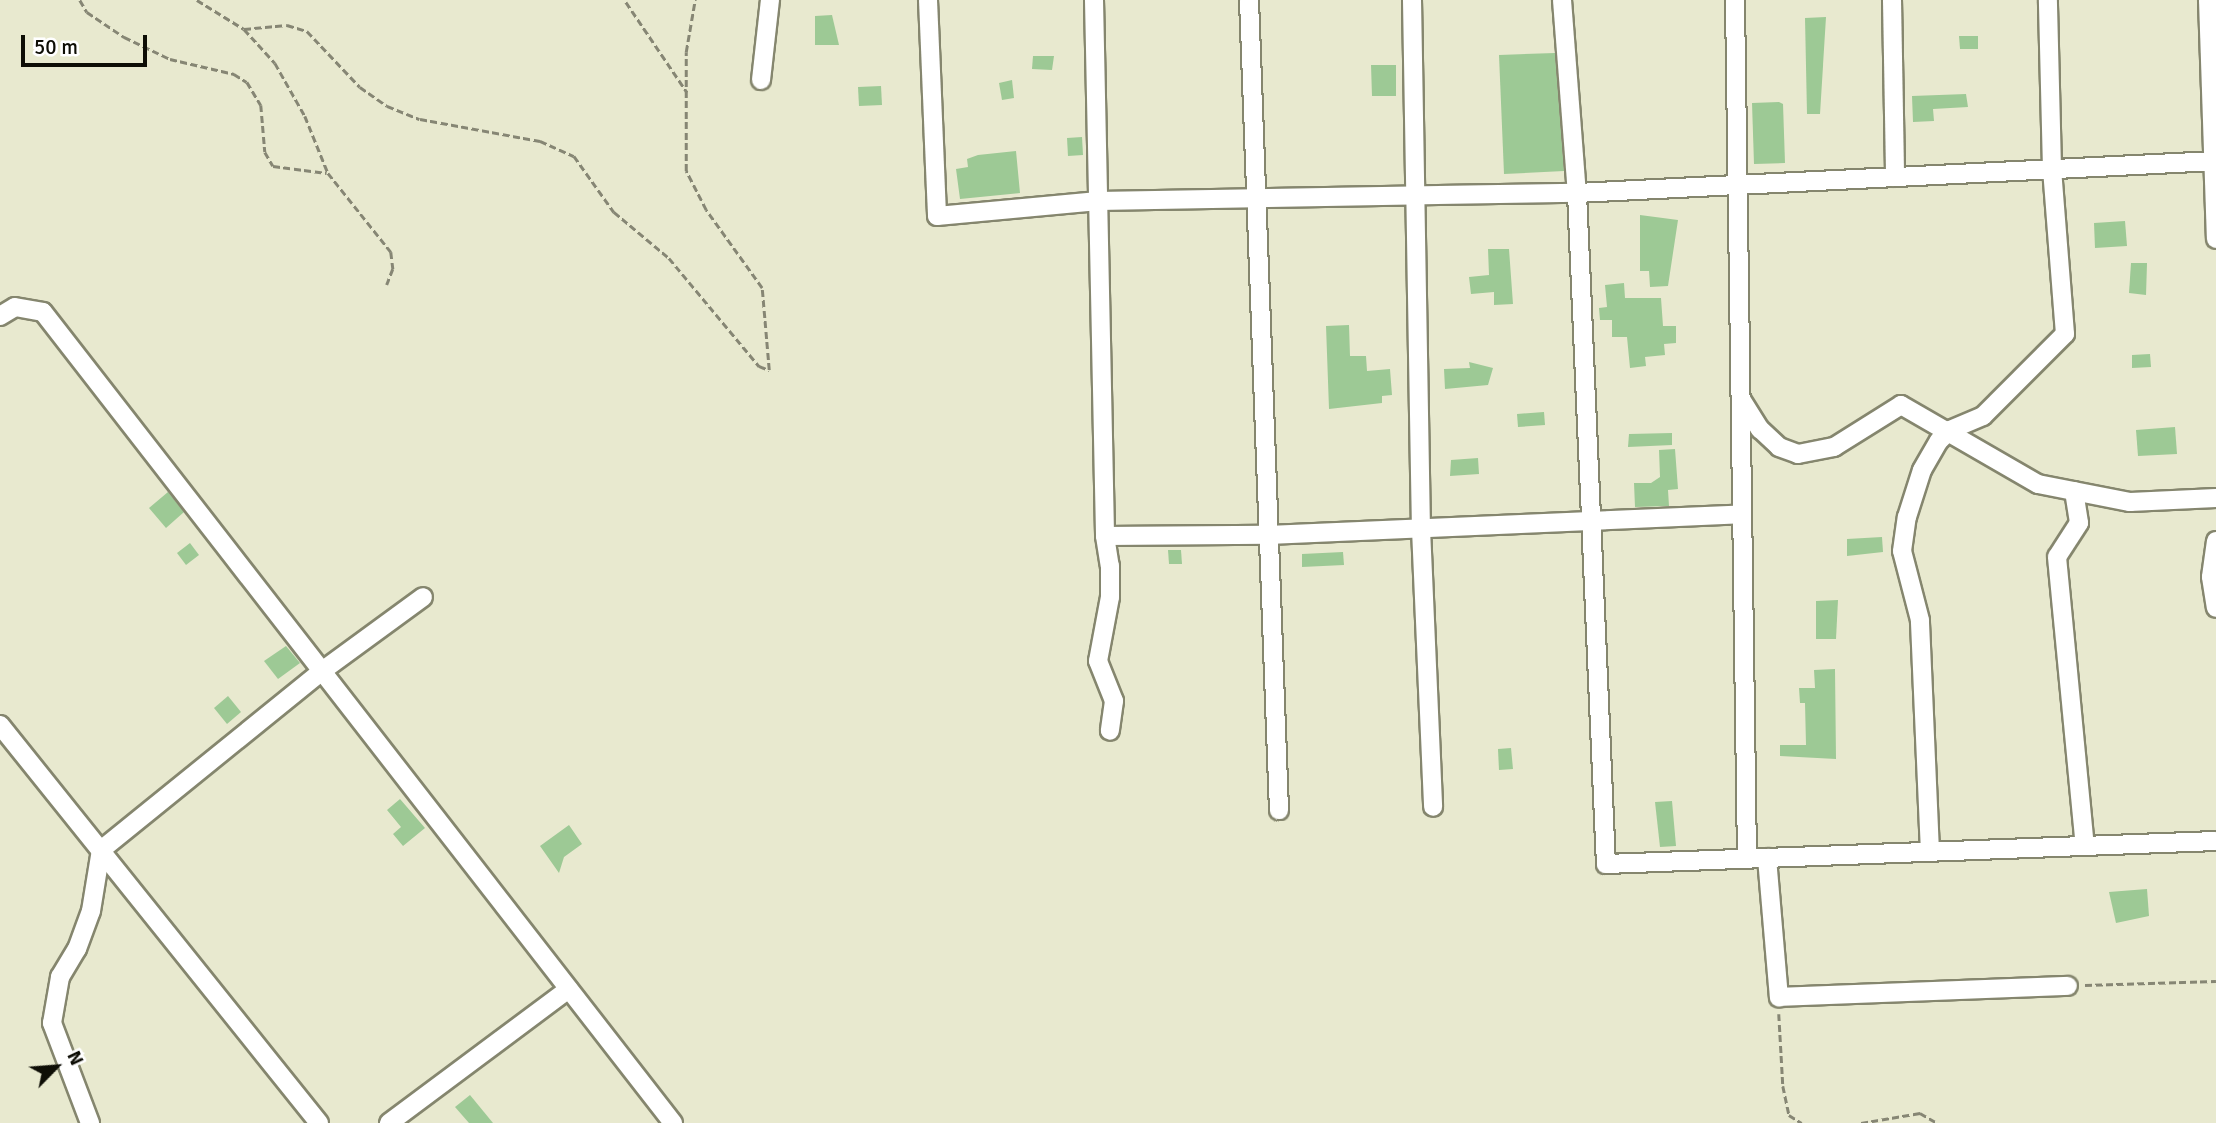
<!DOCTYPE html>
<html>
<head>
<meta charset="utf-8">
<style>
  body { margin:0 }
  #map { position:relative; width:2216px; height:1123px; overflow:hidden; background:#e8e9cf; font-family:Signika,sans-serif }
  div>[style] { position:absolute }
  .building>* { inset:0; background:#9dc995 }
  .path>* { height:2.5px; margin-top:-1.25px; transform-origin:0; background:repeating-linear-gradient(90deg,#868674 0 7px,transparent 0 10.5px) }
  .roads { filter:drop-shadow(2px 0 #85866e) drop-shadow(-2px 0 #85866e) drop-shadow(0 2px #85866e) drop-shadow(0 -2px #85866e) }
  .street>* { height:18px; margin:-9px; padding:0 9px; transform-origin:9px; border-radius:9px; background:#fff }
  span { translate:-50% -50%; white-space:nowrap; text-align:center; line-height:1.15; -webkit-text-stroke:5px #fff; paint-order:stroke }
  .north { position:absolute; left:21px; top:1032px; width:70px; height:70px; -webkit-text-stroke:5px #fff; paint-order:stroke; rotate:65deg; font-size:19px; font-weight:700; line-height:28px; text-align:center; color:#0e0e06 }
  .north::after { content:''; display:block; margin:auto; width:24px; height:32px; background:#0e0e06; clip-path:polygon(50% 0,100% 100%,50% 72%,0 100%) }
  .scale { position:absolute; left:21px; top:35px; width:126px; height:32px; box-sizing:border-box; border:4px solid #0e0e06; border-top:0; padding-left:9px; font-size:21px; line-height:24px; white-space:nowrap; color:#0e0e06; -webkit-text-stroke:5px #fff; paint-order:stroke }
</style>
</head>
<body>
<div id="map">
  <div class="building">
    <i style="clip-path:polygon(832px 15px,839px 45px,815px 45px,815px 16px)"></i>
    <i style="clip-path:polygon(1826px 17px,1820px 114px,1807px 114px,1805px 18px)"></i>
    <i style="clip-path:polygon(1959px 36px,1978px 36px,1978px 49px,1960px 49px)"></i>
    <i style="clip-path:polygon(1555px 53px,1564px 171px,1504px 174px,1499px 55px)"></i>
    <i style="clip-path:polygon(1033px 56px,1054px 56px,1052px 70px,1032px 69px)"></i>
    <i style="clip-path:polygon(1371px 65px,1396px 65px,1396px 96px,1372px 96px)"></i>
    <i style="clip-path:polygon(1012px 80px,1014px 98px,1002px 100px,999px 83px)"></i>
    <i style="clip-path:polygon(881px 86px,882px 105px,859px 106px,858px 87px)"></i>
    <i style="clip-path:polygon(1966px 94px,1968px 107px,1933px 109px,1934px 121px,1913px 122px,1912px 96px)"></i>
    <i style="clip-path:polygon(1779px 102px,1783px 104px,1785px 163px,1754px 164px,1752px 103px)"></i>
    <i style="clip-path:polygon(1082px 137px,1083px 155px,1068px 156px,1067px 138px)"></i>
    <i style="clip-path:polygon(1016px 151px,1020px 193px,960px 199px,956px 169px,968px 167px,967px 159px,978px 155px)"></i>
    <i style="clip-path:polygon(1640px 215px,1678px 220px,1668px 286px,1650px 287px,1649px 271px,1640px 271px)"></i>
    <i style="clip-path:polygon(2125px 221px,2127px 246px,2095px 248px,2094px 223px)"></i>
    <i style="clip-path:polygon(1488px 249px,1509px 249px,1513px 304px,1494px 305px,1494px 292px,1471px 294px,1469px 277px,1489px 275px)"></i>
    <i style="clip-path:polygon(2131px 263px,2147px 263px,2146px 295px,2129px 293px)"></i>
    <i style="clip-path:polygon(1624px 283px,1625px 298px,1661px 298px,1663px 326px,1676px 326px,1676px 343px,1664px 344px,1665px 355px,1645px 357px,1646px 366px,1630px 368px,1627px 337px,1612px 337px,1612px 320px,1600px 320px,1599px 308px,1607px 307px,1605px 285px)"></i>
    <i style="clip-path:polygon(1349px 325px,1350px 356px,1366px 356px,1367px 371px,1390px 369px,1392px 395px,1382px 396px,1382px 403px,1329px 409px,1326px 326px)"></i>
    <i style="clip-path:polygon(2150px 354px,2151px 367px,2132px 368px,2132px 355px)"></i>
    <i style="clip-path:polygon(1469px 362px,1493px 368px,1488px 385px,1445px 389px,1444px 369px,1470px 368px)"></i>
    <i style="clip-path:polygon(1544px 412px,1545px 425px,1518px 427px,1517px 414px)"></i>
    <i style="clip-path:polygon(2175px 427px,2177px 454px,2138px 456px,2136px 430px)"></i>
    <i style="clip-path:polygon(1672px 433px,1672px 445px,1628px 447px,1629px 434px)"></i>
    <i style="clip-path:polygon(1675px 449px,1678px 489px,1668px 490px,1669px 506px,1635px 507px,1634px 483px,1651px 483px,1660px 477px,1659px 450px)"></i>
    <i style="clip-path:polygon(1478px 458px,1479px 474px,1450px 476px,1451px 460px)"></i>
    <i style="clip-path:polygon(168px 492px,184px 512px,166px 528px,149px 508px)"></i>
    <i style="clip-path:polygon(1882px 537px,1883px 552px,1847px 556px,1847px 539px)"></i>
    <i style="clip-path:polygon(190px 543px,199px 555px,186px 565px,177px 553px)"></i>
    <i style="clip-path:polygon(1168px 550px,1181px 550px,1182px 564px,1169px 564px)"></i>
    <i style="clip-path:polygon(1343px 552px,1344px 565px,1302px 567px,1302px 554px)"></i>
    <i style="clip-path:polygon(1838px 600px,1836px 639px,1816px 639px,1816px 601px)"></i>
    <i style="clip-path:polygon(286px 646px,300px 663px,278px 679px,264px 661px)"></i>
    <i style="clip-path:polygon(1835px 669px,1836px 759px,1780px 756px,1780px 745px,1806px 745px,1805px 703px,1800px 703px,1799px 688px,1815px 688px,1814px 670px)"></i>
    <i style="clip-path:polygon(228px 696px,241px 712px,227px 724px,214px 708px)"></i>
    <i style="clip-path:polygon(1511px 748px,1513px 769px,1499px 770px,1498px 749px)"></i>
    <i style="clip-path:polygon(400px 799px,425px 828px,403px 846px,393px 834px,401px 827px,387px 810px)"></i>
    <i style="clip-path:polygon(1672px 801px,1676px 846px,1660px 847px,1655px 802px)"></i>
    <i style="clip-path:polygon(569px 825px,582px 844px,564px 857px,559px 873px,540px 846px)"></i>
    <i style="clip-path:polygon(2147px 889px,2149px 916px,2116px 923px,2109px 892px)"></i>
    <i style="clip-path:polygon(470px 1095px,493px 1123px,469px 1123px,455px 1107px)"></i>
  </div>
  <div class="path">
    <i style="left:80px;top:0;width:14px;rotate:60deg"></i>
    <i style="left:87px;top:12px;width:45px;rotate:34deg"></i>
    <i style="left:124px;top:37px;width:51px;rotate:25.6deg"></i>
    <i style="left:170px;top:59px;width:66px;rotate:13.2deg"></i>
    <i style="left:234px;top:74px;width:15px;rotate:32deg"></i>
    <i style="left:247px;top:82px;width:27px;rotate:59deg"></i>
    <i style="left:261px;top:105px;width:47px;rotate:85.1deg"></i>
    <i style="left:265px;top:152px;width:16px;rotate:60deg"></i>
    <i style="left:273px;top:166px;width:54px;rotate:7.4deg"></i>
    <i style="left:197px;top:0;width:55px;rotate:31.7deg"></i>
    <i style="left:244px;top:29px;width:46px;rotate:47.6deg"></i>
    <i style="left:275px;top:63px;width:61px;rotate:60.5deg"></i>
    <i style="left:305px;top:116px;width:61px;rotate:68deg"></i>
    <i style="left:328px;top:173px;width:101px;rotate:51.4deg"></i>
    <i style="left:391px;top:252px;width:17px;rotate:83deg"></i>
    <i style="left:393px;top:269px;width:17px;rotate:111deg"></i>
    <i style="left:626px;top:2px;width:109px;rotate:55.9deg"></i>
    <i style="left:244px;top:29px;width:43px;rotate:-5.3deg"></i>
    <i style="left:287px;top:25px;width:21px;rotate:17deg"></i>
    <i style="left:307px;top:31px;width:77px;rotate:46.6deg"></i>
    <i style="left:360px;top:87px;width:33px;rotate:35deg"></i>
    <i style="left:387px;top:106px;width:35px;rotate:22deg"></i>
    <i style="left:420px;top:119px;width:122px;rotate:10.4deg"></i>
    <i style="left:540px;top:141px;width:37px;rotate:24deg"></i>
    <i style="left:574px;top:156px;width:69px;rotate:54.5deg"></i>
    <i style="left:614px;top:212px;width:72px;rotate:39.9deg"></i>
    <i style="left:669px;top:258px;width:141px;rotate:50.2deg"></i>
    <i style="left:759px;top:366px;width:11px;rotate:22deg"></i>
    <i style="left:769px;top:370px;width:82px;rotate:-94.9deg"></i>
    <i style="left:762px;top:288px;width:96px;rotate:-125.7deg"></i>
    <i style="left:706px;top:210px;width:44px;rotate:-117.1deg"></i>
    <i style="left:686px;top:171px;width:119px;rotate:-90deg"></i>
    <i style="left:686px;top:52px;width:53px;rotate:-80.2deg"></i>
    <i style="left:2085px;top:985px;width:131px;rotate:-1.7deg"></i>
    <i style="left:1779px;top:1014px;width:72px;rotate:86.8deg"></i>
    <i style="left:1783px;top:1086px;width:30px;rotate:78deg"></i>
    <i style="left:1789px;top:1115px;width:15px;rotate:32deg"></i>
    <i style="left:1861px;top:1123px;width:60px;rotate:-9.6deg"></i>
    <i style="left:1920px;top:1113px;width:20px;rotate:30deg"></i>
  </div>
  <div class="roads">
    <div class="street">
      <i style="left:928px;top:0;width:216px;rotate:87.6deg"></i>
      <i style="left:937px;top:216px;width:162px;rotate:-5.3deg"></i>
      <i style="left:1098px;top:201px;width:479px;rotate:-1deg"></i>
      <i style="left:1577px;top:193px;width:640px;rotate:-2.87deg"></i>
      <i style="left:1094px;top:0;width:536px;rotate:88.82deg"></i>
      <i style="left:1105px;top:536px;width:30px;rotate:81deg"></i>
      <i style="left:1110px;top:566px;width:31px;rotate:90deg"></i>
      <i style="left:1110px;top:597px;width:65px;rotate:100.6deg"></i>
      <i style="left:1098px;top:661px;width:43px;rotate:68.2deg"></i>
      <i style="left:1114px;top:701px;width:30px;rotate:98deg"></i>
      <i style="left:1249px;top:0;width:811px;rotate:87.88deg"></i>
      <i style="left:1412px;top:0;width:529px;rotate:89.03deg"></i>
      <i style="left:1421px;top:529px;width:278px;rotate:87.5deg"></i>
      <i style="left:1562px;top:0;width:194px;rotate:85.6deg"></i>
      <i style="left:1577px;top:193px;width:672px;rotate:87.53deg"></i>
      <i style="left:1606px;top:864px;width:610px;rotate:-2.16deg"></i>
      <i style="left:1735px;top:0;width:859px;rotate:89.2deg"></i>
      <i style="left:1892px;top:0;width:177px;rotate:89deg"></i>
      <i style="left:2208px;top:0;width:239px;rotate:88.1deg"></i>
      <i style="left:761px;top:80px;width:81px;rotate:-83.6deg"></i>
      <i style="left:0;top:316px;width:17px;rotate:-31deg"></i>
      <i style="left:15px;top:307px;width:28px;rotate:10deg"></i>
      <i style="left:43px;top:312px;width:1027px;rotate:52.16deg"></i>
      <i style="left:1741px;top:399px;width:36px;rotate:58deg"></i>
      <i style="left:1760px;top:429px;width:26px;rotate:43deg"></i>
      <i style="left:1779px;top:447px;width:20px;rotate:20deg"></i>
      <i style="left:1798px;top:454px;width:37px;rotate:-11deg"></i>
      <i style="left:1834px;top:447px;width:79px;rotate:-32.1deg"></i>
      <i style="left:1901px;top:405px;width:158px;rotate:30deg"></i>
      <i style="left:2038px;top:484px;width:94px;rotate:11.1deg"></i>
      <i style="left:2130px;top:502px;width:86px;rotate:-2.7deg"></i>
      <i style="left:2074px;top:491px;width:32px;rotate:81deg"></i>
      <i style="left:2079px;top:523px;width:40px;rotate:122.9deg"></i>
      <i style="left:2057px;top:557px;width:290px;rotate:84.5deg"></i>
      <i style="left:1105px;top:536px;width:163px;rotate:-0.4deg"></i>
      <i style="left:1268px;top:535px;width:473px;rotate:-2.5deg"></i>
      <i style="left:2216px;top:541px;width:36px;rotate:98deg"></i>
      <i style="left:2211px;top:577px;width:31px;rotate:81deg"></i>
      <i style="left:0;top:725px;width:510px;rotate:51.29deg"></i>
      <i style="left:1930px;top:852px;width:232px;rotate:-92.5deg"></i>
      <i style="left:1920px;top:620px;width:71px;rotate:-104.6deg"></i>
      <i style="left:1902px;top:551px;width:34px;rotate:-82deg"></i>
      <i style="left:1907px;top:517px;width:49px;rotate:-72.3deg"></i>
      <i style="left:1922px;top:470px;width:34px;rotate:-60deg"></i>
      <i style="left:1939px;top:441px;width:16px;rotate:-45deg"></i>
      <i style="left:1950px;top:430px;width:36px;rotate:-23deg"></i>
      <i style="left:1983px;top:416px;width:116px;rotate:-45deg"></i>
      <i style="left:2065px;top:334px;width:166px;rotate:-94.5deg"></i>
      <i style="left:2052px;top:169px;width:169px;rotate:-91.4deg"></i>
      <i style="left:1767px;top:858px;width:140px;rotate:85.1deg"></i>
      <i style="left:1779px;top:997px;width:289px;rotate:-2.2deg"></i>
      <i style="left:90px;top:1123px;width:107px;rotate:-110.8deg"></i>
      <i style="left:52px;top:1023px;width:47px;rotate:-80.1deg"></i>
      <i style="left:60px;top:977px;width:33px;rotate:-59deg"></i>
      <i style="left:77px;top:949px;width:40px;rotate:-69.8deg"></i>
      <i style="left:91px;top:911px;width:62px;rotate:-80.7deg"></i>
      <i style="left:101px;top:850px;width:284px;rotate:-39deg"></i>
      <i style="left:322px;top:671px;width:125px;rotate:-36.2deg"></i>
      <i style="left:389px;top:1123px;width:224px;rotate:-36.7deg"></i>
    </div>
  </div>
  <div class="north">N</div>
  <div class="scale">50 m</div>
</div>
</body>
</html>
